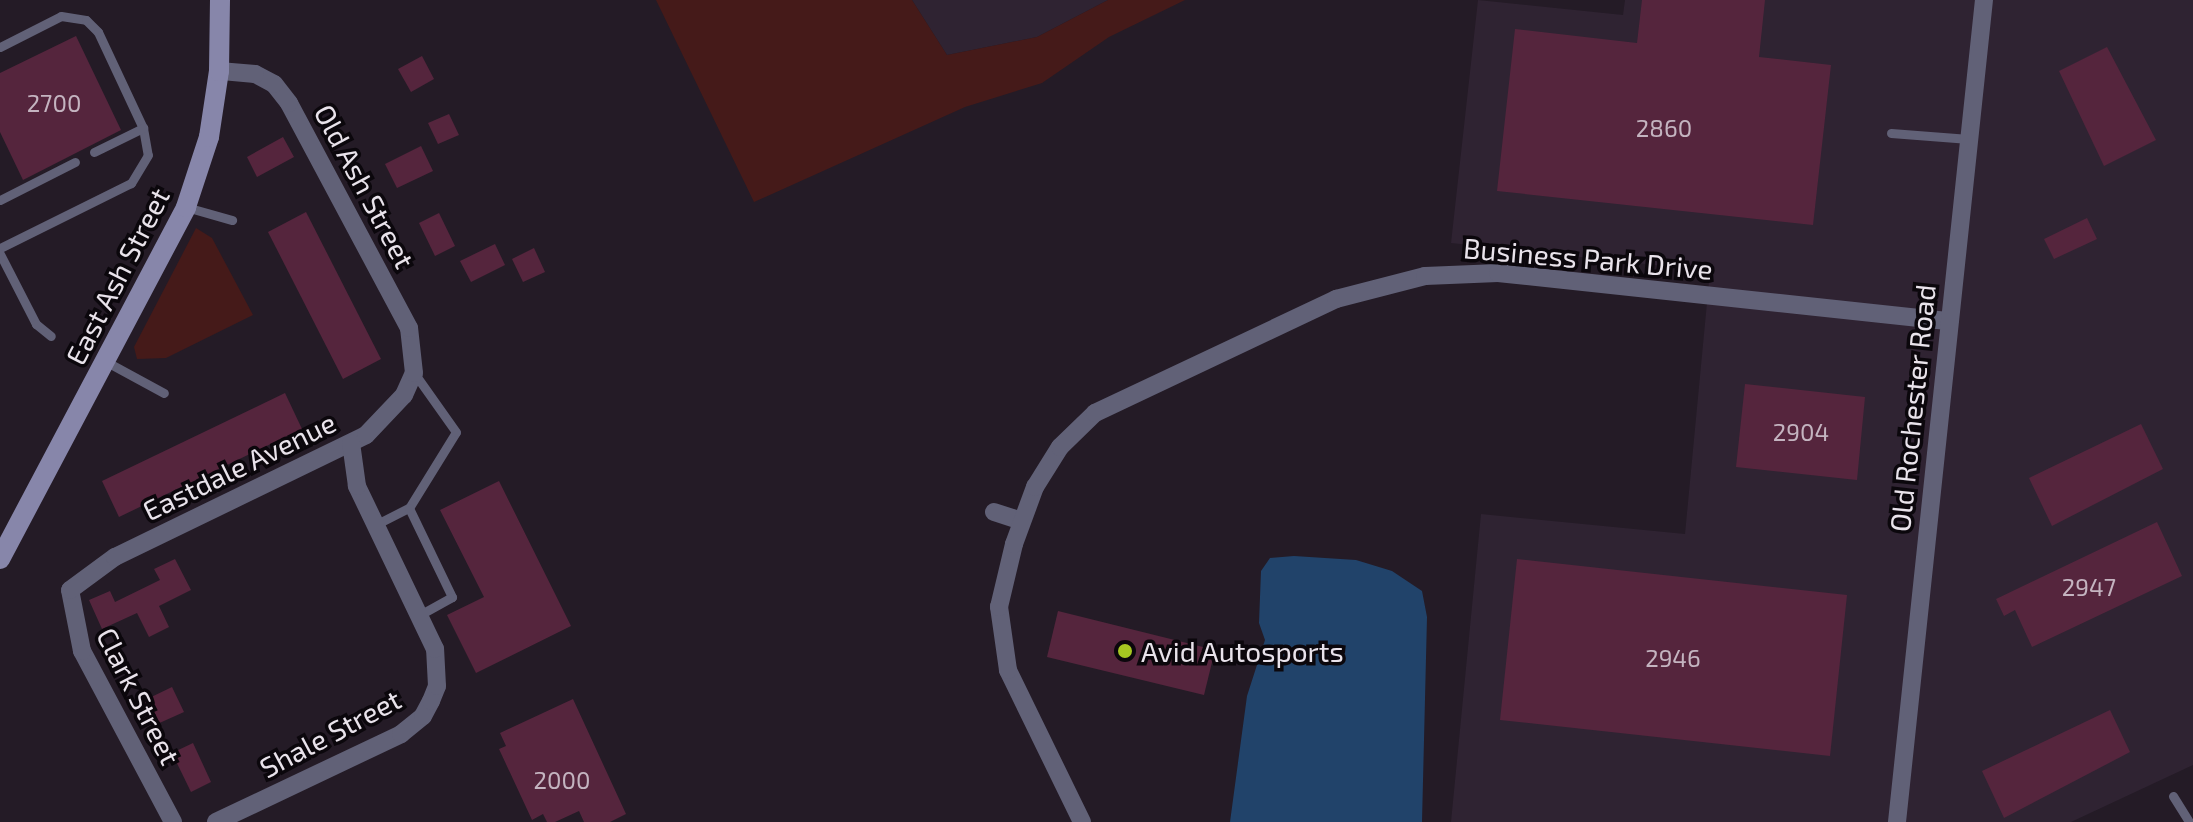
<!DOCTYPE html>
<html>
<head>
<meta charset="utf-8">
<style>
  body { margin:0 }
  #map { position:relative; width:2193px; height:822px; overflow:hidden; background:#241b26; font-family:"Exo 2",sans-serif }
  div>[style] { position:absolute }
  .built>* { inset:0; background:#2f2332 }
  .green>* { inset:0; background:#451a19 }
  .water>* { inset:0; background:#21436a }
  .building>* { inset:0; background:#55253d }
  .lane>* { height:9px; margin:-4.5px; padding:0 4.5px; transform-origin:4.5px; border-radius:4.5px; background:#616177 }
  .street>* { height:18px; margin:-9px; padding:0 9px; transform-origin:9px; border-radius:9px; background:#616177 }
  .secondary>* { height:20px; margin:-10px; padding:0 10px; transform-origin:10px; border-radius:10px; background:#8786aa }
  .dots>* { width:22px; height:22px; translate:-50% -50%; box-sizing:border-box; border:4px solid #0b070c; border-radius:50% }
  span { translate:-50% -50%; white-space:nowrap; text-align:center; line-height:1.15; -webkit-text-stroke:7px #0b070c; paint-order:stroke }
  .number-label { font-size:24px; color:#c4b4c0 }
  .number-label span { -webkit-text-stroke-width:0 }
  .street-label { font-size:28px; color:#e9e3eb }
  .poi-label { font-size:28px; color:#e9e3eb }
  .left { translate:0 -50%; text-align:left }
</style>
</head>
<body>
<div id="map">
  <div class="built">
    <i style="clip-path:polygon(912px 0,1108px 0,1037px 37px,947px 55px)"></i>
    <i style="clip-path:polygon(1478px 0,1623px 15px,1625px 0,2193px 0,2193px 765px,2071px 822px,1451px 822px,1481px 514px,1685px 534px,1710px 271px,1451px 243px)"></i>
  </div>
  <div class="green">
    <i style="clip-path:polygon(656px 0,912px 0,947px 55px,1037px 37px,1108px 0,1185px 0,1109px 37px,1042px 83px,965px 107px,754px 202px)"></i>
    <i style="clip-path:polygon(196px 228px,212px 238px,253px 315px,166px 358px,137px 359px,134px 347px)"></i>
  </div>
  <div class="water">
    <i style="clip-path:polygon(1294px 556px,1356px 560px,1392px 571px,1422px 591px,1427px 617px,1422px 822px,1230px 822px,1247px 696px,1265px 640px,1259px 623px,1261px 571px,1270px 558px)"></i>
  </div>
  <div class="building">
    <i style="clip-path:polygon(1642px 0,1765px 0,1759px 57px,1831px 65px,1813px 225px,1497px 191px,1515px 29px,1637px 43px)"></i>
    <i style="clip-path:polygon(76px 36px,121px 130px,23px 180px,0 132px,0 73px)"></i>
    <i style="clip-path:polygon(2107px 47px,2156px 140px,2104px 166px,2059px 71px)"></i>
    <i style="clip-path:polygon(422px 56px,434px 79px,411px 92px,398px 69px)"></i>
    <i style="clip-path:polygon(449px 114px,459px 135px,438px 144px,428px 123px)"></i>
    <i style="clip-path:polygon(283px 137px,294px 157px,257px 177px,247px 157px)"></i>
    <i style="clip-path:polygon(421px 146px,433px 171px,397px 188px,385px 164px)"></i>
    <i style="clip-path:polygon(306px 212px,381px 359px,343px 379px,268px 232px)"></i>
    <i style="clip-path:polygon(439px 213px,455px 246px,435px 256px,419px 223px)"></i>
    <i style="clip-path:polygon(2087px 218px,2097px 239px,2054px 259px,2044px 239px)"></i>
    <i style="clip-path:polygon(495px 244px,505px 265px,471px 282px,460px 261px)"></i>
    <i style="clip-path:polygon(534px 248px,545px 272px,523px 282px,512px 259px)"></i>
    <i style="clip-path:polygon(1745px 384px,1865px 397px,1857px 480px,1736px 467px)"></i>
    <i style="clip-path:polygon(285px 393px,302px 429px,119px 517px,102px 481px)"></i>
    <i style="clip-path:polygon(2141px 424px,2163px 469px,2052px 526px,2029px 478px)"></i>
    <i style="clip-path:polygon(499px 481px,571px 626px,476px 673px,447px 615px,484px 597px,440px 510px)"></i>
    <i style="clip-path:polygon(2157px 522px,2182px 576px,2032px 647px,2015px 610px,2004px 616px,1996px 599px)"></i>
    <i style="clip-path:polygon(175px 559px,191px 590px,159px 606px,169px 627px,149px 637px,137px 613px,102px 629px,89px 600px,110px 591px,115px 602px,160px 580px,154px 569px)"></i>
    <i style="clip-path:polygon(1517px 559px,1847px 595px,1830px 756px,1500px 720px)"></i>
    <i style="clip-path:polygon(1058px 611px,1215px 650px,1204px 695px,1047px 657px)"></i>
    <i style="clip-path:polygon(172px 687px,184px 712px,155px 725px,143px 701px)"></i>
    <i style="clip-path:polygon(573px 699px,626px 814px,610px 822px,584px 822px,579px 811px,555px 822px,547px 822px,543px 814px,532px 820px,499px 749px,506px 746px,500px 733px)"></i>
    <i style="clip-path:polygon(2110px 710px,2130px 752px,2004px 818px,1982px 771px)"></i>
    <i style="clip-path:polygon(193px 743px,211px 782px,191px 792px,172px 753px)"></i>
  </div>
  <div class="lane">
    <i style="left:0;top:47px;width:68px;rotate:-26.9deg"></i>
    <i style="left:61px;top:16px;width:25px;rotate:9deg"></i>
    <i style="left:86px;top:20px;width:17px;rotate:45deg"></i>
    <i style="left:98px;top:32px;width:106px;rotate:64.9deg"></i>
    <i style="left:143px;top:128px;width:27px;rotate:80deg"></i>
    <i style="left:148px;top:155px;width:33px;rotate:121deg"></i>
    <i style="left:131px;top:183px;width:146px;rotate:153.6deg"></i>
    <i style="left:1891px;top:133px;width:78px;rotate:4.4deg"></i>
    <i style="left:94px;top:152px;width:55px;rotate:-26.1deg"></i>
    <i style="left:0;top:200px;width:84px;rotate:-26.9deg"></i>
    <i style="left:186px;top:207px;width:48px;rotate:15.8deg"></i>
    <i style="left:0;top:254px;width:79px;rotate:62.8deg"></i>
    <i style="left:36px;top:324px;width:19px;rotate:39deg"></i>
    <i style="left:105px;top:361px;width:67px;rotate:28.5deg"></i>
    <i style="left:409px;top:508px;width:89px;rotate:-58.3deg"></i>
    <i style="left:456px;top:432px;width:71px;rotate:-125.3deg"></i>
    <i style="left:375px;top:525px;width:38px;rotate:-27deg"></i>
    <i style="left:409px;top:508px;width:99px;rotate:64.2deg"></i>
    <i style="left:452px;top:597px;width:35px;rotate:151deg"></i>
    <i style="left:2173px;top:796px;width:31px;rotate:58deg"></i>
  </div>
  <div class="street">
    <i style="left:994px;top:512px;width:29px;rotate:18deg"></i>
    <i style="left:173px;top:822px;width:194px;rotate:-118deg"></i>
    <i style="left:82px;top:651px;width:62px;rotate:-101.1deg"></i>
    <i style="left:70px;top:590px;width:56px;rotate:-36.3deg"></i>
    <i style="left:115px;top:557px;width:279px;rotate:-25.9deg"></i>
    <i style="left:366px;top:435px;width:55px;rotate:-46.5deg"></i>
    <i style="left:404px;top:395px;width:24px;rotate:-66deg"></i>
    <i style="left:414px;top:373px;width:45px;rotate:-96.3deg"></i>
    <i style="left:409px;top:328px;width:255px;rotate:-118.1deg"></i>
    <i style="left:289px;top:103px;width:24px;rotate:-128deg"></i>
    <i style="left:274px;top:84px;width:21px;rotate:-152deg"></i>
    <i style="left:255px;top:74px;width:36px;rotate:-175deg"></i>
    <i style="left:216px;top:822px;width:205px;rotate:-25.4deg"></i>
    <i style="left:401px;top:734px;width:28px;rotate:-39deg"></i>
    <i style="left:423px;top:716px;width:17px;rotate:-62deg"></i>
    <i style="left:431px;top:701px;width:16px;rotate:-68deg"></i>
    <i style="left:437px;top:686px;width:37px;rotate:-93deg"></i>
    <i style="left:435px;top:649px;width:181px;rotate:-115.6deg"></i>
    <i style="left:357px;top:486px;width:43px;rotate:-97.9deg"></i>
    <i style="left:1082px;top:822px;width:169px;rotate:-116deg"></i>
    <i style="left:1008px;top:670px;width:64px;rotate:-98.1deg"></i>
    <i style="left:999px;top:607px;width:65px;rotate:-76.6deg"></i>
    <i style="left:1014px;top:544px;width:61px;rotate:-69.8deg"></i>
    <i style="left:1035px;top:487px;width:47px;rotate:-58deg"></i>
    <i style="left:1060px;top:447px;width:49px;rotate:-44.2deg"></i>
    <i style="left:1095px;top:413px;width:267px;rotate:-25.3deg"></i>
    <i style="left:1336px;top:299px;width:92px;rotate:-14.5deg"></i>
    <i style="left:1425px;top:276px;width:73px;rotate:-2.4deg"></i>
    <i style="left:1498px;top:273px;width:454px;rotate:6.1deg"></i>
    <i style="left:1897px;top:822px;width:827px;rotate:-83.96deg"></i>
  </div>
  <div class="secondary">
    <i style="left:0;top:559px;width:398px;rotate:-62.1deg"></i>
    <i style="left:186px;top:207px;width:74px;rotate:-71.8deg"></i>
    <i style="left:209px;top:137px;width:67px;rotate:-81.4deg"></i>
    <i style="left:219px;top:71px;width:71px;rotate:-89.2deg"></i>
  </div>
  <div class="dots">
    <i style="left:1125px;top:651px;background:#a6c821"></i>
  </div>
  <div class="number-label">
    <span style="left:54px;top:103px">2700</span>
    <span style="left:1664px;top:128px">2860</span>
    <span style="left:1801px;top:432px">2904</span>
    <span style="left:2089px;top:587px">2947</span>
    <span style="left:1673px;top:658px">2946</span>
    <span style="left:562px;top:780px">2000</span>
  </div>
  <div class="street-label">
    <span style="left:365px;top:186px;rotate:62deg">Old Ash Street</span>
    <span style="left:1588px;top:258px;rotate:5deg">Business Park Drive</span>
    <span style="left:117px;top:276px;rotate:-63deg">East Ash Street</span>
    <span style="left:1912px;top:408px;rotate:-84deg">Old Rochester Road</span>
    <span style="left:239px;top:466px;rotate:-26deg">Eastdale Avenue</span>
    <span style="left:139px;top:696px;rotate:63deg">Clark Street</span>
    <span style="left:330px;top:733px;rotate:-28deg">Shale Street</span>
  </div>
  <div class="poi-label">
    <span class="left" style="left:1141px;top:651px">Avid Autosports</span>
  </div>
</div>
</body>
</html>
